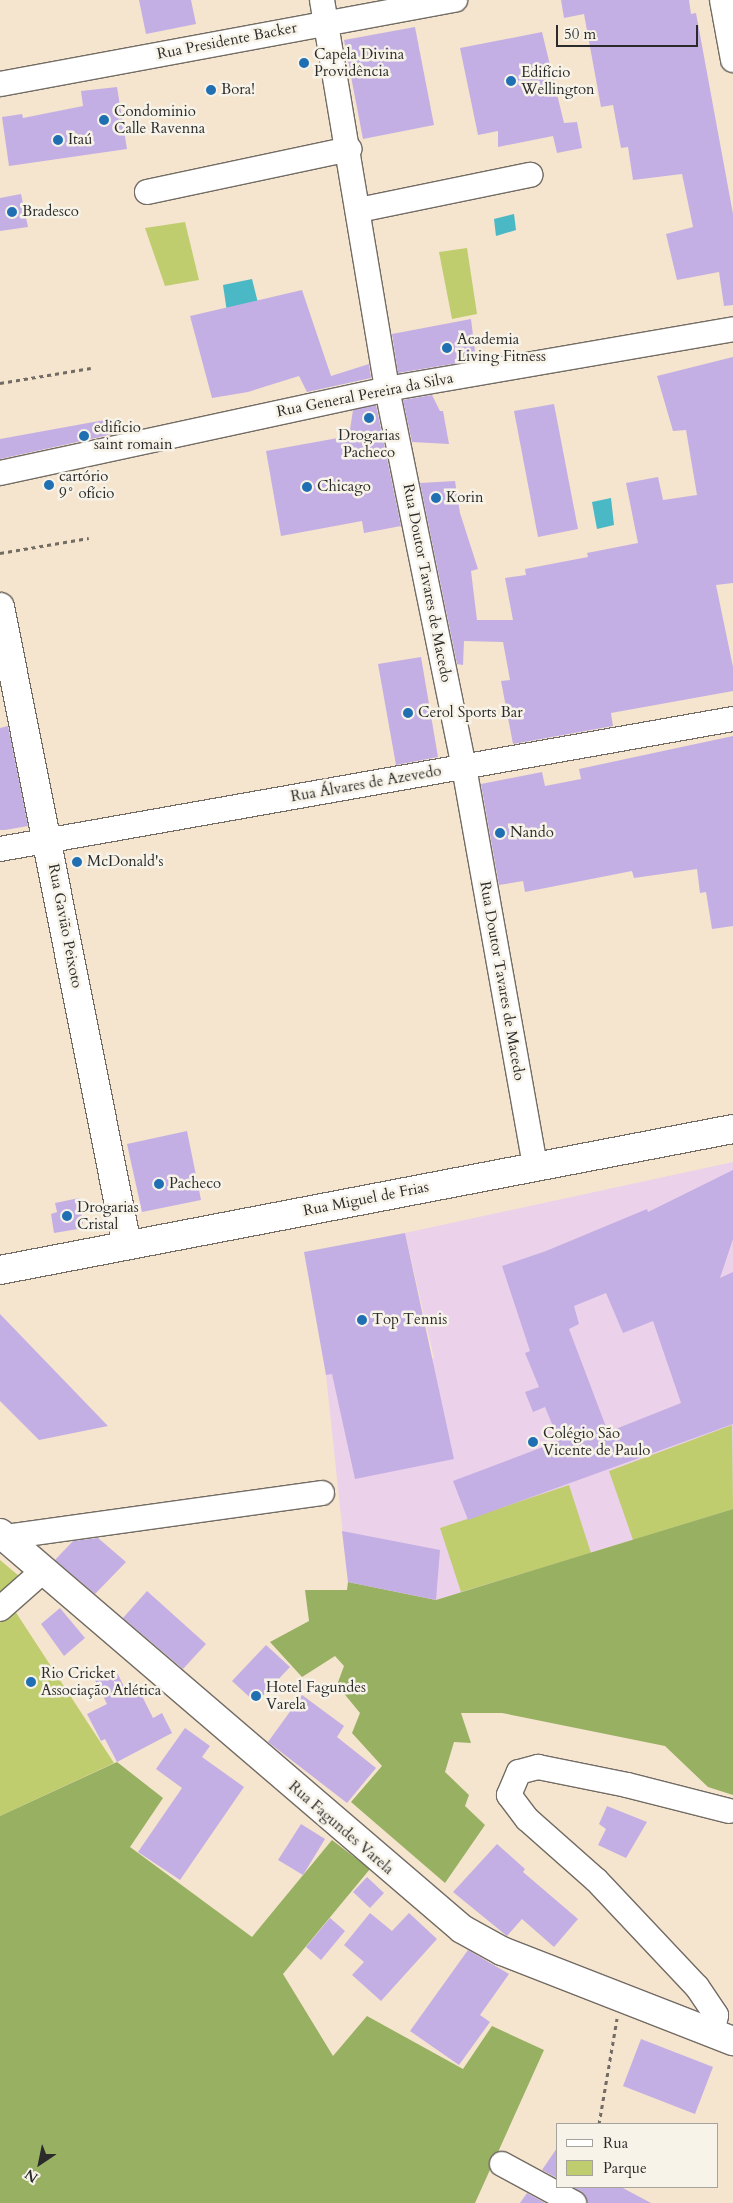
<!DOCTYPE html>
<html>
<head>
<meta charset="utf-8">
<style>
  body { margin:0 }
  #map { position:relative; width:733px; height:2203px; overflow:hidden; background:#f5e4ce; font-family:Cardo,serif }
  div>[style] { position:absolute }
  .built>* { inset:0; background:#ecd1ea }
  .green>* { inset:0; background:#c0cd6f }
  .forest>* { inset:0; background:#98b062 }
  .water>* { inset:0; background:#4ab8c5 }
  .building>* { inset:0; background:#c4afe4 }
  .path>* { height:3px; margin-top:-1.5px; transform-origin:0; background:repeating-linear-gradient(90deg,#726c64 0 4px,transparent 0 8px) }
  .roads { filter:drop-shadow(1px 0 #726c64) drop-shadow(-1px 0 #726c64) drop-shadow(0 1px #726c64) drop-shadow(0 -1px #726c64) }
  .minor>* { height:24px; margin:-12px; padding:0 12px; transform-origin:12px; border-radius:12px; background:#fff }
  .major>* { height:28px; margin:-14px; padding:0 14px; transform-origin:14px; border-radius:14px; background:#fff }
  .dots>* { width:14px; height:14px; translate:-50% -50%; box-sizing:border-box; border:2px solid #f7f3e8; border-radius:50% }
  span { translate:-50% -50%; white-space:nowrap; text-align:center; line-height:1.15; -webkit-text-stroke:5px #f7f3e8; paint-order:stroke }
  .street-label { font-size:15px; color:#2b2b2b }
  .poi-label { font-size:15px; color:#2b2b2b }
  .left { translate:0 -50%; text-align:left }
  .legend { position:absolute; left:556px; top:2123px; width:162px; height:65px; box-sizing:border-box; background:#f7f3e8; border:1px solid #a5a39c; margin:0; padding:6px 9px; list-style:none; font-size:15px; color:#2b2b2b }
  .legend li { display:flex; align-items:center; gap:10px; height:25px }
  .legend b { width:25px; border:1px solid #a5a39c }
  .north { position:absolute; left:15px; top:2138px; width:50px; height:50px; -webkit-text-stroke:4px #f7f3e8; paint-order:stroke; rotate:214deg; font-size:14px; font-weight:700; line-height:20px; text-align:center; color:#2b2b2b }
  .north::after { content:''; display:block; margin:auto; width:18px; height:22px; background:#2b2b2b; clip-path:polygon(50% 0,100% 100%,50% 72%,0 100%) }
  .scale { position:absolute; left:556px; top:25px; width:142px; height:22px; box-sizing:border-box; border:2px solid #2b2b2b; border-top:0; padding-left:6px; font-size:15px; line-height:18px; white-space:nowrap; color:#2b2b2b; -webkit-text-stroke:4px #f7f3e8; paint-order:stroke }
</style>
</head>
<body>
<div id="map">
  <div class="built">
    <i style="clip-path:polygon(733px 1162px,733px 1509px,436px 1600px,348px 1582px,326px 1375px,434px 1358px,405px 1233px)"></i>
  </div>
  <div class="green">
    <i style="clip-path:polygon(185px 222px,199px 280px,165px 286px,145px 228px)"></i>
    <i style="clip-path:polygon(467px 248px,477px 314px,452px 319px,439px 252px)"></i>
    <i style="clip-path:polygon(732px 1425px,733px 1509px,633px 1540px,609px 1471px)"></i>
    <i style="clip-path:polygon(569px 1485px,591px 1553px,461px 1592px,440px 1528px)"></i>
    <i style="clip-path:polygon(0 1560px,19px 1576px,2px 1591px,114px 1763px,0 1816px)"></i>
  </div>
  <div class="forest">
    <i style="clip-path:polygon(733px 1509px,733px 1795px,708px 1787px,665px 1746px,502px 1713px,461px 1713px,471px 1743px,454px 1742px,445px 1772px,469px 1795px,465px 1806px,485px 1825px,445px 1883px,351px 1802px,382px 1766px,352px 1733px,360px 1713px,337px 1685px,344px 1666px,335px 1656px,302px 1677px,270px 1642px,309px 1621px,305px 1590px,347px 1590px,348px 1582px,436px 1600px)"></i>
    <i style="clip-path:polygon(117px 1762px,163px 1798px,130px 1847px,252px 1937px,332px 1840px,370px 1869px,283px 1974px,333px 2056px,367px 2016px,463px 2069px,492px 2026px,544px 2050px,475px 2203px,0 2203px,0 1816px)"></i>
  </div>
  <div class="water">
    <i style="clip-path:polygon(514px 214px,516px 230px,496px 236px,494px 219px)"></i>
    <i style="clip-path:polygon(252px 279px,258px 303px,227px 312px,223px 285px)"></i>
    <i style="clip-path:polygon(611px 498px,614px 525px,597px 529px,592px 502px)"></i>
  </div>
  <div class="building">
    <i style="clip-path:polygon(139px 0,191px 0,196px 24px,146px 34px)"></i>
    <i style="clip-path:polygon(561px 0,689px 0,691px 14px,696px 13px,733px 214px,733px 305px,724px 306px,719px 272px,677px 280px,666px 234px,693px 227px,682px 174px,633px 180px,628px 147px,621px 148px,613px 105px,601px 107px,584px 14px,564px 18px)"></i>
    <i style="clip-path:polygon(415px 27px,434px 125px,363px 139px,344px 40px)"></i>
    <i style="clip-path:polygon(542px 32px,564px 123px,577px 122px,582px 148px,557px 153px,553px 136px,498px 147px,498px 131px,478px 135px,460px 48px)"></i>
    <i style="clip-path:polygon(117px 87px,127px 149px,9px 166px,2px 117px,22px 114px,23px 118px,83px 106px,81px 91px)"></i>
    <i style="clip-path:polygon(21px 194px,28px 227px,0 231px,0 198px)"></i>
    <i style="clip-path:polygon(302px 290px,331px 376px,369px 364px,371px 378px,307px 392px,299px 376px,248px 392px,212px 398px,190px 316px)"></i>
    <i style="clip-path:polygon(471px 319px,476px 360px,398px 373px,392px 334px)"></i>
    <i style="clip-path:polygon(733px 357px,733px 583px,716px 585px,733px 667px,733px 691px,611px 713px,613px 726px,513px 744px,501px 681px,510px 680px,503px 642px,464px 641px,463px 665px,457px 664px,420px 483px,455px 481px,460px 513px,478px 569px,471px 571px,477px 620px,513px 620px,505px 578px,526px 575px,525px 569px,588px 557px,587px 553px,638px 543px,626px 483px,658px 477px,663px 500px,697px 495px,686px 430px,673px 431px,657px 376px)"></i>
    <i style="clip-path:polygon(432px 395px,440px 411px,443px 411px,449px 444px,412px 442px,403px 400px)"></i>
    <i style="clip-path:polygon(554px 404px,578px 529px,538px 537px,514px 411px)"></i>
    <i style="clip-path:polygon(376px 405px,401px 526px,364px 533px,362px 521px,281px 536px,266px 451px,349px 436px,353px 410px)"></i>
    <i style="clip-path:polygon(110px 419px,118px 433px,0 459px,0 439px)"></i>
    <i style="clip-path:polygon(421px 657px,438px 757px,396px 765px,378px 664px)"></i>
    <i style="clip-path:polygon(8px 726px,28px 826px,5px 830px,0 830px,0 728px)"></i>
    <i style="clip-path:polygon(733px 736px,733px 926px,712px 929px,706px 892px,700px 893px,697px 869px,634px 878px,632px 871px,525px 892px,523px 881px,499px 885px,481px 784px,542px 772px,545px 786px,581px 779px,579px 769px)"></i>
    <i style="clip-path:polygon(187px 1131px,201px 1200px,142px 1212px,127px 1144px)"></i>
    <i style="clip-path:polygon(evenodd,733px 1170px,733px 1239px,720px 1278px,733px 1272px,733px 1424px,468px 1520px,453px 1481px,559px 1441px,545px 1407px,533px 1412px,525px 1392px,539px 1387px,525px 1353px,530px 1351px,502px 1266px,546px 1251px,647px 1209px,648px 1212px,733px 1170px,606px 1293px,623px 1333px,653px 1321px,681px 1403px,608px 1432px,569px 1329px,579px 1324px,574px 1306px,606px 1293px)"></i>
    <i style="clip-path:polygon(79px 1198px,83px 1223px,78px 1229px,54px 1233px,51px 1214px,57px 1212px,55px 1203px)"></i>
    <i style="clip-path:polygon(405px 1233px,454px 1459px,355px 1479px,332px 1374px,326px 1375px,304px 1252px)"></i>
    <i style="clip-path:polygon(0 1314px,26px 1341px,108px 1426px,39px 1440px,0 1401px)"></i>
    <i style="clip-path:polygon(342px 1531px,440px 1550px,436px 1600px,348px 1582px)"></i>
    <i style="clip-path:polygon(98px 1538px,126px 1562px,95px 1594px,55px 1560px,73px 1541px)"></i>
    <i style="clip-path:polygon(147px 1591px,206px 1644px,183px 1669px,123px 1618px)"></i>
    <i style="clip-path:polygon(60px 1608px,85px 1638px,64px 1656px,41px 1624px)"></i>
    <i style="clip-path:polygon(266px 1645px,290px 1667px,256px 1703px,232px 1681px)"></i>
    <i style="clip-path:polygon(115px 1668px,127px 1693px,138px 1688px,153px 1718px,162px 1713px,172px 1733px,117px 1762px,105px 1739px,101px 1741px,87px 1714px,107px 1704px,94px 1678px)"></i>
    <i style="clip-path:polygon(302px 1695px,344px 1726px,337px 1737px,376px 1768px,347px 1803px,268px 1742px)"></i>
    <i style="clip-path:polygon(185px 1728px,210px 1746px,202px 1757px,244px 1787px,180px 1880px,138px 1852px,182px 1788px,156px 1769px)"></i>
    <i style="clip-path:polygon(607px 1806px,647px 1822px,626px 1858px,598px 1845px,606px 1829px,599px 1824px)"></i>
    <i style="clip-path:polygon(301px 1824px,325px 1839px,303px 1875px,278px 1860px)"></i>
    <i style="clip-path:polygon(497px 1844px,525px 1869px,523px 1872px,578px 1919px,554px 1947px,522px 1919px,507px 1936px,453px 1892px)"></i>
    <i style="clip-path:polygon(367px 1877px,384px 1893px,370px 1908px,353px 1892px)"></i>
    <i style="clip-path:polygon(370px 1913px,392px 1931px,409px 1913px,437px 1939px,381px 2001px,352px 1975px,364px 1962px,344px 1945px)"></i>
    <i style="clip-path:polygon(330px 1918px,345px 1931px,321px 1960px,306px 1947px)"></i>
    <i style="clip-path:polygon(468px 1950px,509px 1974px,480px 2015px,490px 2022px,459px 2065px,410px 2031px)"></i>
    <i style="clip-path:polygon(641px 2039px,713px 2067px,695px 2114px,623px 2086px)"></i>
    <i style="clip-path:polygon(557px 2148px,557px 2178px,542px 2170px)"></i>
    <i style="clip-path:polygon(573px 2187px,621px 2187px,651px 2203px,588px 2203px,585px 2195px)"></i>
    <i style="clip-path:polygon(527px 2193px,545px 2203px,520px 2203px)"></i>
  </div>
  <div class="path">
    <i style="left:0;top:383px;width:92px;rotate:-9.4deg"></i>
    <i style="left:0;top:553px;width:90px;rotate:-9.6deg"></i>
    <i style="left:599px;top:2124px;width:107px;rotate:-80.3deg"></i>
  </div>
  <div class="roads">
    <div class="minor">
      <i style="left:322px;top:0;width:394px;rotate:80.5deg"></i>
      <i style="left:387px;top:389px;width:386px;rotate:78.5deg"></i>
      <i style="left:464px;top:767px;width:405px;rotate:79.9deg"></i>
      <i style="left:722px;top:0;width:61px;rotate:79.6deg"></i>
      <i style="left:0;top:84px;width:463px;rotate:-10.5deg"></i>
      <i style="left:147px;top:192px;width:207px;rotate:-12deg"></i>
      <i style="left:359px;top:210px;width:175px;rotate:-11.6deg"></i>
      <i style="left:0;top:473px;width:396px;rotate:-12.2deg"></i>
      <i style="left:387px;top:389px;width:351px;rotate:-9.8deg"></i>
      <i style="left:0;top:849px;width:744px;rotate:-10.06deg"></i>
      <i style="left:5px;top:1537px;width:320px;rotate:-7.9deg"></i>
      <i style="left:0;top:1609px;width:57px;rotate:-41.5deg"></i>
      <i style="left:712px;top:2033px;width:18px;rotate:-77deg"></i>
      <i style="left:716px;top:2015px;width:34px;rotate:-124deg"></i>
      <i style="left:697px;top:1987px;width:147px;rotate:-133.3deg"></i>
      <i style="left:596px;top:1880px;width:92px;rotate:-138.5deg"></i>
      <i style="left:527px;top:1819px;width:30px;rotate:-127deg"></i>
      <i style="left:509px;top:1795px;width:25px;rotate:-67deg"></i>
      <i style="left:519px;top:1772px;width:20px;rotate:-15deg"></i>
      <i style="left:538px;top:1767px;width:91px;rotate:11.4deg"></i>
      <i style="left:627px;top:1785px;width:105px;rotate:14.3deg"></i>
      <i style="left:502px;top:2164px;width:82px;rotate:28.4deg"></i>
    </div>
    <div class="major">
      <i style="left:0;top:607px;width:651px;rotate:78.74deg"></i>
      <i style="left:0;top:1270px;width:746px;rotate:-10.89deg"></i>
      <i style="left:0;top:1533px;width:608px;rotate:40.6deg"></i>
      <i style="left:462px;top:1929px;width:46px;rotate:28.8deg"></i>
      <i style="left:502px;top:1951px;width:248px;rotate:21.3deg"></i>
    </div>
  </div>
  <div class="dots">
    <i style="left:304px;top:63px;background:#1f6fb2"></i>
    <i style="left:511px;top:81px;background:#1f6fb2"></i>
    <i style="left:211px;top:90px;background:#1f6fb2"></i>
    <i style="left:104px;top:120px;background:#1f6fb2"></i>
    <i style="left:58px;top:140px;background:#1f6fb2"></i>
    <i style="left:12px;top:212px;background:#1f6fb2"></i>
    <i style="left:447px;top:348px;background:#1f6fb2"></i>
    <i style="left:369px;top:418px;background:#1f6fb2"></i>
    <i style="left:84px;top:436px;background:#1f6fb2"></i>
    <i style="left:49px;top:485px;background:#1f6fb2"></i>
    <i style="left:307px;top:487px;background:#1f6fb2"></i>
    <i style="left:436px;top:498px;background:#1f6fb2"></i>
    <i style="left:408px;top:713px;background:#1f6fb2"></i>
    <i style="left:500px;top:833px;background:#1f6fb2"></i>
    <i style="left:77px;top:862px;background:#1f6fb2"></i>
    <i style="left:159px;top:1184px;background:#1f6fb2"></i>
    <i style="left:67px;top:1216px;background:#1f6fb2"></i>
    <i style="left:362px;top:1320px;background:#1f6fb2"></i>
    <i style="left:533px;top:1442px;background:#1f6fb2"></i>
    <i style="left:31px;top:1682px;background:#1f6fb2"></i>
    <i style="left:256px;top:1696px;background:#1f6fb2"></i>
  </div>
  <div class="street-label">
    <span style="left:227px;top:41px;rotate:-11deg">Rua Presidente Backer</span>
    <span style="left:365px;top:395px;rotate:-11deg">Rua General Pereira da Silva</span>
    <span style="left:427px;top:583px;rotate:79deg">Rua Doutor Tavares de Macedo</span>
    <span style="left:366px;top:784px;rotate:-10deg">Rua Álvares de Azevedo</span>
    <span style="left:65px;top:926px;rotate:79deg">Rua Gavião Peixoto</span>
    <span style="left:502px;top:981px;rotate:80deg">Rua Doutor Tavares de Macedo</span>
    <span style="left:366px;top:1199px;rotate:-11deg">Rua Miguel de Frias</span>
    <span style="left:341px;top:1828px;rotate:41deg">Rua Fagundes Varela</span>
  </div>
  <div class="poi-label">
    <span class="left" style="left:314px;top:63px">Capela Divina<br>Providência</span>
    <span class="left" style="left:521px;top:81px">Edifício<br>Wellington</span>
    <span class="left" style="left:221px;top:90px">Bora!</span>
    <span class="left" style="left:114px;top:120px">Condominio<br>Calle Ravenna</span>
    <span class="left" style="left:68px;top:140px">Itaú</span>
    <span class="left" style="left:22px;top:212px">Bradesco</span>
    <span class="left" style="left:457px;top:348px">Academia<br>Living Fitness</span>
    <span class="left" style="left:94px;top:436px">edifício<br>saint romain</span>
    <span style="left:369px;top:444px">Drogarias<br>Pacheco</span>
    <span class="left" style="left:59px;top:485px">cartório<br>9° ofício</span>
    <span class="left" style="left:317px;top:487px">Chicago</span>
    <span class="left" style="left:446px;top:498px">Korin</span>
    <span class="left" style="left:418px;top:713px">Cerol Sports Bar</span>
    <span class="left" style="left:510px;top:833px">Nando</span>
    <span class="left" style="left:87px;top:862px">McDonald's</span>
    <span class="left" style="left:169px;top:1184px">Pacheco</span>
    <span class="left" style="left:77px;top:1216px">Drogarias<br>Cristal</span>
    <span class="left" style="left:372px;top:1320px">Top Tennis</span>
    <span class="left" style="left:543px;top:1442px">Colégio São<br>Vicente de Paulo</span>
    <span class="left" style="left:41px;top:1682px">Rio Cricket<br>Associação Atlética</span>
    <span class="left" style="left:266px;top:1696px">Hotel Fagundes<br>Varela</span>
  </div>
  <ul class="legend">
  <li><b style="height:6px;background:#fff"></b>Rua</li>
  <li><b style="height:14px;background:#c0cd6f"></b>Parque</li>
  </ul>
  <div class="north">N</div>
  <div class="scale">50 m</div>
</div>
</body>
</html>
